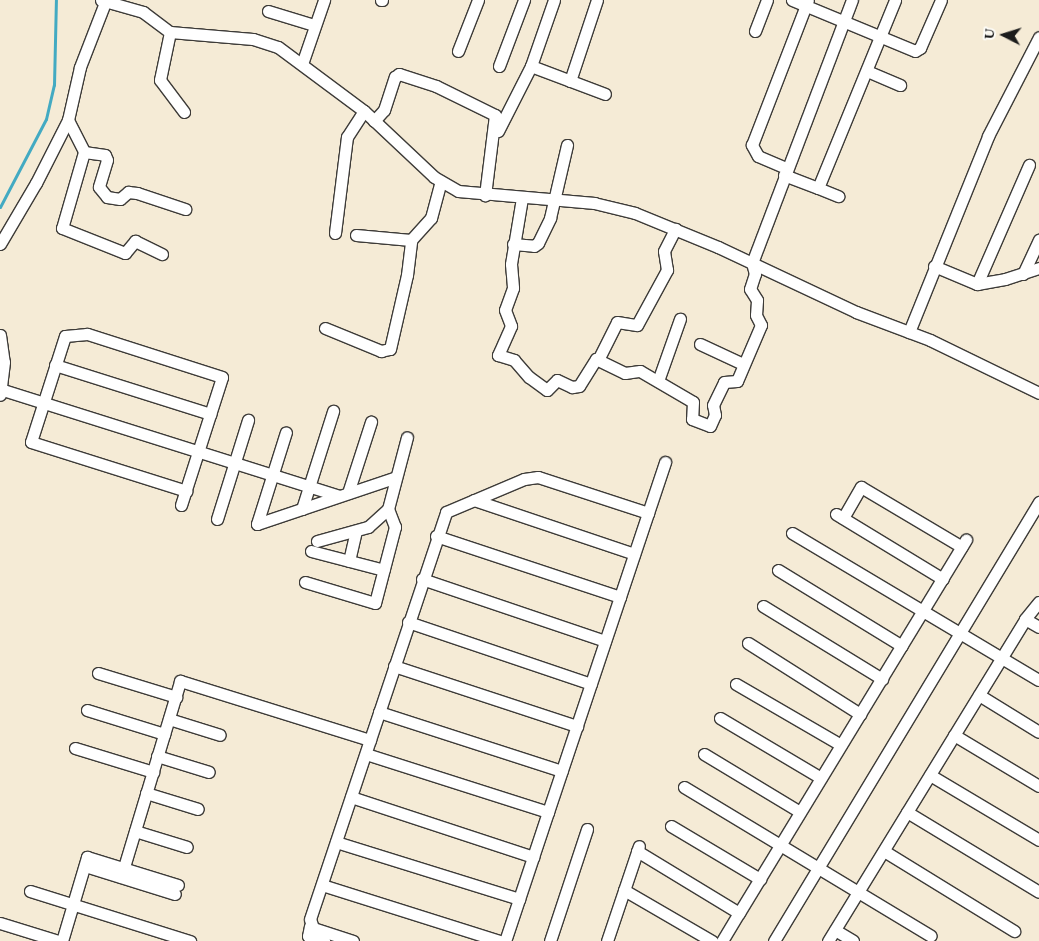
<!DOCTYPE html>
<html>
<head>
<meta charset="utf-8">
<style>
  body { margin:0 }
  #map { position:relative; width:1039px; height:941px; overflow:hidden; background:#f5ebd6; font-family:"EB Garamond",serif }
  div>[style] { position:absolute }
  .stream>* { height:3px; margin:-1.5px; padding:0 1.5px; transform-origin:1.5px; border-radius:1.5px; background:#43aac2 }
  .roads { filter:drop-shadow(1px 0 #3d3b38) drop-shadow(-1px 0 #3d3b38) drop-shadow(0 1px #3d3b38) drop-shadow(0 -1px #3d3b38) }
  .minor>* { height:11px; margin:-5.5px; padding:0 5.5px; transform-origin:5.5px; border-radius:5.5px; background:#fff }
  span { translate:-50% -50%; white-space:nowrap; text-align:center; line-height:1.15; -webkit-text-stroke:4.5px #fdfcf7; paint-order:stroke }
  .north { position:absolute; left:979px; top:10px; width:50px; height:50px; -webkit-text-stroke:4px #fdfcf7; paint-order:stroke; rotate:275deg; font-size:14px; font-weight:700; line-height:20px; text-align:center; color:#1c1c1c }
  .north::after { content:''; display:block; margin:auto; width:18px; height:22px; background:#1c1c1c; clip-path:polygon(50% 0,100% 100%,50% 72%,0 100%) }
</style>
</head>
<body>
<div id="map">
  <div class="stream">
    <i style="left:0;top:207px;width:99px;rotate:-62.4deg"></i>
    <i style="left:46px;top:119px;width:35px;rotate:-77deg"></i>
    <i style="left:54px;top:85px;width:85px;rotate:-88.7deg"></i>
  </div>
  <div class="roads">
    <div class="minor">
      <i style="left:101px;top:0;width:44px;rotate:15.9deg"></i>
      <i style="left:143px;top:12px;width:34px;rotate:37deg"></i>
      <i style="left:170px;top:32px;width:83px;rotate:4.8deg"></i>
      <i style="left:253px;top:39px;width:26px;rotate:18deg"></i>
      <i style="left:278px;top:47px;width:107px;rotate:36.7deg"></i>
      <i style="left:364px;top:111px;width:96px;rotate:43.3deg"></i>
      <i style="left:434px;top:177px;width:28px;rotate:30deg"></i>
      <i style="left:458px;top:191px;width:137px;rotate:5deg"></i>
      <i style="left:594px;top:203px;width:42px;rotate:13.7deg"></i>
      <i style="left:635px;top:213px;width:90px;rotate:22.3deg"></i>
      <i style="left:718px;top:247px;width:153px;rotate:25.2deg"></i>
      <i style="left:856px;top:312px;width:79px;rotate:20.7deg"></i>
      <i style="left:930px;top:340px;width:121px;rotate:25.9deg"></i>
      <i style="left:381px;top:0;width:1px"></i>
      <i style="left:792px;top:0;width:133px;rotate:22.5deg"></i>
      <i style="left:915px;top:51px;width:6px;rotate:-31deg"></i>
      <i style="left:920px;top:48px;width:52px;rotate:-66.4deg"></i>
      <i style="left:268px;top:11px;width:48px;rotate:16.9deg"></i>
      <i style="left:755px;top:31px;width:33px;rotate:-69deg"></i>
      <i style="left:170px;top:32px;width:49px;rotate:101.8deg"></i>
      <i style="left:160px;top:80px;width:40px;rotate:53deg"></i>
      <i style="left:458px;top:51px;width:55px;rotate:-68.6deg"></i>
      <i style="left:302px;top:64px;width:68px;rotate:-71deg"></i>
      <i style="left:499px;top:66px;width:71px;rotate:-69.3deg"></i>
      <i style="left:531px;top:66px;width:79px;rotate:20.7deg"></i>
      <i style="left:867px;top:71px;width:36px;rotate:23deg"></i>
      <i style="left:570px;top:81px;width:85px;rotate:-71.6deg"></i>
      <i style="left:68px;top:120px;width:36px;rotate:63deg"></i>
      <i style="left:84px;top:152px;width:79px;rotate:106.1deg"></i>
      <i style="left:62px;top:228px;width:68px;rotate:21.6deg"></i>
      <i style="left:125px;top:253px;width:16px;rotate:-50deg"></i>
      <i style="left:135px;top:241px;width:30px;rotate:26deg"></i>
      <i style="left:374px;top:121px;width:15px;rotate:-48deg"></i>
      <i style="left:384px;top:110px;width:35px;rotate:-72deg"></i>
      <i style="left:395px;top:77px;width:5px;rotate:-37deg"></i>
      <i style="left:399px;top:74px;width:39px;rotate:18deg"></i>
      <i style="left:436px;top:86px;width:66px;rotate:26.2deg"></i>
      <i style="left:495px;top:115px;width:81px;rotate:97.1deg"></i>
      <i style="left:498px;top:131px;width:73px;rotate:-63.1deg"></i>
      <i style="left:531px;top:66px;width:70px;rotate:-70.8deg"></i>
      <i style="left:84px;top:152px;width:21px;rotate:8deg"></i>
      <i style="left:105px;top:155px;width:5px;rotate:68deg"></i>
      <i style="left:107px;top:160px;width:28px;rotate:107deg"></i>
      <i style="left:99px;top:187px;width:13px;rotate:51deg"></i>
      <i style="left:107px;top:197px;width:13px;rotate:9deg"></i>
      <i style="left:120px;top:199px;width:11px;rotate:-41deg"></i>
      <i style="left:128px;top:192px;width:9px;rotate:6deg"></i>
      <i style="left:137px;top:193px;width:51px;rotate:18.4deg"></i>
      <i style="left:786px;top:168px;width:30px;rotate:-157deg"></i>
      <i style="left:758px;top:156px;width:13px;rotate:-119deg"></i>
      <i style="left:752px;top:145px;width:155px;rotate:-68.9deg"></i>
      <i style="left:784px;top:175px;width:36px;rotate:21deg"></i>
      <i style="left:818px;top:188px;width:203px;rotate:-67.7deg"></i>
      <i style="left:818px;top:188px;width:22px;rotate:22deg"></i>
      <i style="left:522px;top:198px;width:67px;rotate:99.5deg"></i>
      <i style="left:511px;top:264px;width:24px;rotate:85deg"></i>
      <i style="left:513px;top:288px;width:23px;rotate:110deg"></i>
      <i style="left:505px;top:310px;width:17px;rotate:69deg"></i>
      <i style="left:511px;top:326px;width:32px;rotate:114deg"></i>
      <i style="left:498px;top:355px;width:17px;rotate:17deg"></i>
      <i style="left:514px;top:360px;width:23px;rotate:49deg"></i>
      <i style="left:529px;top:377px;width:22px;rotate:36deg"></i>
      <i style="left:547px;top:390px;width:14px;rotate:-45deg"></i>
      <i style="left:557px;top:380px;width:17px;rotate:25deg"></i>
      <i style="left:572px;top:387px;width:7px;rotate:-8deg"></i>
      <i style="left:579px;top:386px;width:32px;rotate:-58deg"></i>
      <i style="left:596px;top:359px;width:32px;rotate:26deg"></i>
      <i style="left:625px;top:373px;width:15px;rotate:-8deg"></i>
      <i style="left:640px;top:371px;width:61px;rotate:30.3deg"></i>
      <i style="left:693px;top:402px;width:17px;rotate:93deg"></i>
      <i style="left:692px;top:419px;width:19px;rotate:21deg"></i>
      <i style="left:710px;top:426px;width:12px;rotate:-66deg"></i>
      <i style="left:715px;top:415px;width:10px;rotate:-101deg"></i>
      <i style="left:713px;top:405px;width:25px;rotate:-64deg"></i>
      <i style="left:724px;top:382px;width:13px;rotate:-4deg"></i>
      <i style="left:737px;top:381px;width:61px;rotate:-66.8deg"></i>
      <i style="left:761px;top:325px;width:11px;rotate:-117deg"></i>
      <i style="left:756px;top:315px;width:15px;rotate:-86deg"></i>
      <i style="left:757px;top:300px;width:13px;rotate:-122deg"></i>
      <i style="left:750px;top:289px;width:16px;rotate:-72deg"></i>
      <i style="left:755px;top:274px;width:11px;rotate:-105deg"></i>
      <i style="left:752px;top:263px;width:281px;rotate:-69.2deg"></i>
      <i style="left:335px;top:233px;width:97px;rotate:-82.9deg"></i>
      <i style="left:347px;top:137px;width:31px;rotate:-57deg"></i>
      <i style="left:356px;top:235px;width:55px;rotate:5.2deg"></i>
      <i style="left:0;top:244px;width:71px;rotate:-59.5deg"></i>
      <i style="left:36px;top:183px;width:71px;rotate:-63.1deg"></i>
      <i style="left:68px;top:120px;width:54px;rotate:-77.2deg"></i>
      <i style="left:80px;top:67px;width:72px;rotate:-68.8deg"></i>
      <i style="left:513px;top:244px;width:21px;rotate:5deg"></i>
      <i style="left:534px;top:246px;width:5px;rotate:-37deg"></i>
      <i style="left:538px;top:243px;width:28px;rotate:-64deg"></i>
      <i style="left:550px;top:218px;width:75px;rotate:-76.9deg"></i>
      <i style="left:934px;top:266px;width:47px;rotate:22.7deg"></i>
      <i style="left:977px;top:284px;width:28px;rotate:-10deg"></i>
      <i style="left:1005px;top:279px;width:36px;rotate:-18deg"></i>
      <i style="left:1023px;top:274px;width:38px;rotate:-65deg"></i>
      <i style="left:977px;top:284px;width:130px;rotate:-66.4deg"></i>
      <i style="left:325px;top:328px;width:61px;rotate:22.3deg"></i>
      <i style="left:381px;top:351px;width:9px;rotate:-13deg"></i>
      <i style="left:390px;top:349px;width:76px;rotate:-77.1deg"></i>
      <i style="left:407px;top:275px;width:35px;rotate:-83deg"></i>
      <i style="left:411px;top:240px;width:30px;rotate:-48deg"></i>
      <i style="left:431px;top:218px;width:38px;rotate:-75deg"></i>
      <i style="left:909px;top:332px;width:211px;rotate:-68deg"></i>
      <i style="left:988px;top:136px;width:111px;rotate:-62.7deg"></i>
      <i style="left:0;top:335px;width:27px;rotate:82deg"></i>
      <i style="left:4px;top:362px;width:33px;rotate:97deg"></i>
      <i style="left:700px;top:344px;width:45px;rotate:24.9deg"></i>
      <i style="left:598px;top:360px;width:42px;rotate:-63.4deg"></i>
      <i style="left:617px;top:322px;width:20px;rotate:9deg"></i>
      <i style="left:637px;top:325px;width:63px;rotate:-61.4deg"></i>
      <i style="left:667px;top:270px;width:19px;rotate:-99deg"></i>
      <i style="left:664px;top:251px;width:25px;rotate:-63deg"></i>
      <i style="left:55px;top:365px;width:163px;rotate:17.5deg"></i>
      <i style="left:658px;top:381px;width:66px;rotate:-70.5deg"></i>
      <i style="left:3px;top:390px;width:352px;rotate:17.5deg"></i>
      <i style="left:348px;top:493px;width:75px;rotate:-72.1deg"></i>
      <i style="left:474px;top:500px;width:169px;rotate:18.6deg"></i>
      <i style="left:181px;top:505px;width:134px;rotate:-72.2deg"></i>
      <i style="left:222px;top:377px;width:142px;rotate:-162.3deg"></i>
      <i style="left:87px;top:334px;width:22px;rotate:175deg"></i>
      <i style="left:65px;top:336px;width:111px;rotate:107.8deg"></i>
      <i style="left:31px;top:442px;width:163px;rotate:17.5deg"></i>
      <i style="left:302px;top:509px;width:103px;rotate:-72.4deg"></i>
      <i style="left:836px;top:514px;width:125px;rotate:31.3deg"></i>
      <i style="left:843px;top:518px;width:36px;rotate:-60deg"></i>
      <i style="left:861px;top:487px;width:117px;rotate:30.7deg"></i>
      <i style="left:217px;top:519px;width:104px;rotate:-72.6deg"></i>
      <i style="left:257px;top:524px;width:145px;rotate:-18.6deg"></i>
      <i style="left:257px;top:524px;width:96px;rotate:-72.5deg"></i>
      <i style="left:792px;top:533px;width:287px;rotate:30.8deg"></i>
      <i style="left:436px;top:536px;width:194px;rotate:18.3deg"></i>
      <i style="left:317px;top:541px;width:53px;rotate:-15.4deg"></i>
      <i style="left:368px;top:527px;width:27px;rotate:-42deg"></i>
      <i style="left:311px;top:551px;width:75px;rotate:14.6deg"></i>
      <i style="left:349px;top:561px;width:31px;rotate:-77deg"></i>
      <i style="left:778px;top:570px;width:145px;rotate:31.5deg"></i>
      <i style="left:422px;top:579px;width:193px;rotate:18.7deg"></i>
      <i style="left:305px;top:582px;width:73px;rotate:16.7deg"></i>
      <i style="left:375px;top:603px;width:79px;rotate:-75.3deg"></i>
      <i style="left:395px;top:527px;width:19px;rotate:-111deg"></i>
      <i style="left:388px;top:509px;width:74px;rotate:-75.2deg"></i>
      <i style="left:763px;top:606px;width:140px;rotate:31.5deg"></i>
      <i style="left:1025px;top:619px;width:16px;rotate:30deg"></i>
      <i style="left:408px;top:622px;width:193px;rotate:18.7deg"></i>
      <i style="left:748px;top:643px;width:133px;rotate:32.4deg"></i>
      <i style="left:394px;top:666px;width:193px;rotate:18.2deg"></i>
      <i style="left:98px;top:673px;width:82px;rotate:17.1deg"></i>
      <i style="left:736px;top:684px;width:121px;rotate:30.2deg"></i>
      <i style="left:979px;top:695px;width:70px;rotate:31.7deg"></i>
      <i style="left:87px;top:710px;width:81px;rotate:17.3deg"></i>
      <i style="left:379px;top:712px;width:192px;rotate:17.9deg"></i>
      <i style="left:720px;top:718px;width:117px;rotate:30.7deg"></i>
      <i style="left:169px;top:719px;width:53px;rotate:17.4deg"></i>
      <i style="left:954px;top:735px;width:99px;rotate:31deg"></i>
      <i style="left:75px;top:748px;width:82px;rotate:17.1deg"></i>
      <i style="left:366px;top:754px;width:191px;rotate:17.7deg"></i>
      <i style="left:548px;top:812px;width:136px;rotate:108.4deg"></i>
      <i style="left:704px;top:754px;width:112px;rotate:31.1deg"></i>
      <i style="left:157px;top:756px;width:54px;rotate:17.1deg"></i>
      <i style="left:930px;top:775px;width:127px;rotate:30.8deg"></i>
      <i style="left:684px;top:787px;width:288px;rotate:31.1deg"></i>
      <i style="left:146px;top:793px;width:54px;rotate:17.1deg"></i>
      <i style="left:351px;top:797px;width:192px;rotate:18.2deg"></i>
      <i style="left:548px;top:812px;width:369px;rotate:-71.5deg"></i>
      <i style="left:907px;top:812px;width:154px;rotate:31.2deg"></i>
      <i style="left:671px;top:826px;width:104px;rotate:30.8deg"></i>
      <i style="left:135px;top:831px;width:54px;rotate:17.1deg"></i>
      <i style="left:336px;top:842px;width:192px;rotate:17.3deg"></i>
      <i style="left:637px;top:851px;width:119px;rotate:31.3deg"></i>
      <i style="left:739px;top:913px;width:437px;rotate:-58.7deg"></i>
      <i style="left:884px;top:851px;width:153px;rotate:31.6deg"></i>
      <i style="left:85px;top:866px;width:94px;rotate:17.3deg"></i>
      <i style="left:121px;top:877px;width:205px;rotate:-73.2deg"></i>
      <i style="left:180px;top:681px;width:199px;rotate:17.3deg"></i>
      <i style="left:322px;top:885px;width:187px;rotate:17.5deg"></i>
      <i style="left:624px;top:890px;width:102px;rotate:30.1deg"></i>
      <i style="left:30px;top:891px;width:168px;rotate:17.4deg"></i>
      <i style="left:0;top:923px;width:61px;rotate:17.2deg"></i>
      <i style="left:310px;top:926px;width:10px;rotate:101deg"></i>
      <i style="left:308px;top:936px;width:17px;rotate:17deg"></i>
      <i style="left:835px;top:930px;width:21px;rotate:31deg"></i>
      <i style="left:62px;top:941px;width:88px;rotate:-73.4deg"></i>
      <i style="left:87px;top:857px;width:95px;rotate:17.1deg"></i>
      <i style="left:353px;top:941px;width:42px;rotate:-162deg"></i>
      <i style="left:313px;top:928px;width:9px;rotate:-108deg"></i>
      <i style="left:310px;top:919px;width:429px;rotate:-71.5deg"></i>
      <i style="left:446px;top:512px;width:85px;rotate:-22.9deg"></i>
      <i style="left:524px;top:479px;width:14px;rotate:-8deg"></i>
      <i style="left:538px;top:477px;width:116px;rotate:18.1deg"></i>
      <i style="left:550px;top:941px;width:118px;rotate:-71.7deg"></i>
      <i style="left:607px;top:941px;width:100px;rotate:-71.4deg"></i>
      <i style="left:722px;top:941px;width:33px;rotate:-59deg"></i>
      <i style="left:774px;top:941px;width:513px;rotate:-58.88deg"></i>
      <i style="left:828px;top:941px;width:377px;rotate:-58.5deg"></i>
      <i style="left:1025px;top:619px;width:22px;rotate:-51deg"></i>
    </div>
  </div>
  <div class="north">U</div>
</div>
</body>
</html>
